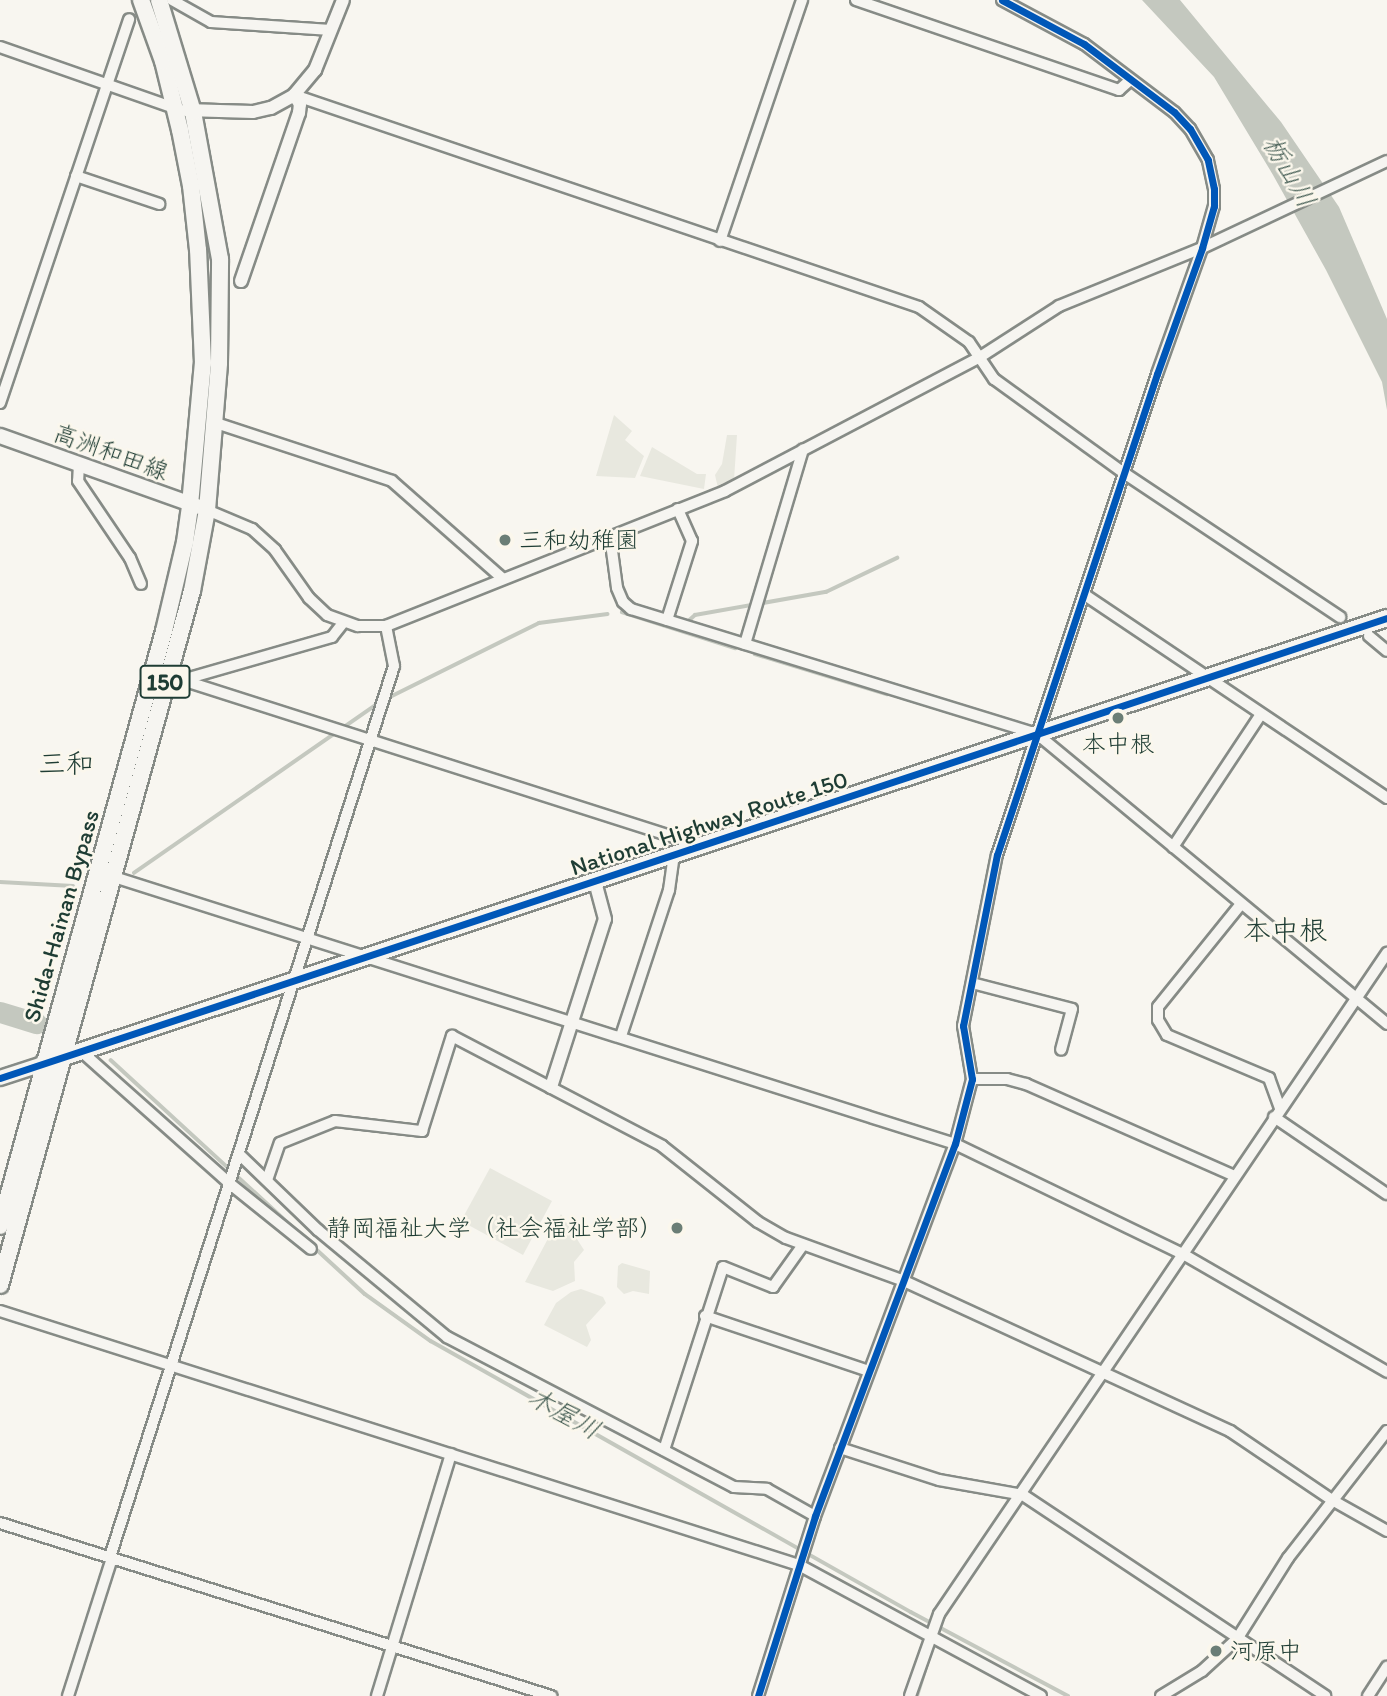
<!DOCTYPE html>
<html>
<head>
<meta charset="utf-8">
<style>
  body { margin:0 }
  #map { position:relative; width:1387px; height:1696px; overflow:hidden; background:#f8f6f0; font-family:Itim,"Klee One",sans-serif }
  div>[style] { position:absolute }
  .built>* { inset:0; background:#e8e8df }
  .water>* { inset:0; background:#c4c8bf }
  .stream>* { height:3.5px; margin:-1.75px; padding:0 1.75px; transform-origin:1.75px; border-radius:1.75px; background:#c4c8bf }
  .river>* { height:21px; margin:-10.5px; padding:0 10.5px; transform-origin:10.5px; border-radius:10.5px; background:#c4c8bf }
  .roads { filter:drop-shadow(2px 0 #868b86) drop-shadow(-2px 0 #868b86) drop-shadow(0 2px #868b86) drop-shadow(0 -2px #868b86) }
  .minor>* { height:10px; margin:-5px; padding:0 5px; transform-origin:5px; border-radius:5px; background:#f6f5f1 }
  .tertiary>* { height:12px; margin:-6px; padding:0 6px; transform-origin:6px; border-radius:6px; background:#f6f5f1 }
  .secondary>* { height:14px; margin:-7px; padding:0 7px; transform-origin:7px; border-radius:7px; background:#f6f5f1 }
  .trunk>* { height:16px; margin:-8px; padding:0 8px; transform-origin:8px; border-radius:8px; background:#f6f5f1 }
  .cycleway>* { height:7px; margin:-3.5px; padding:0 3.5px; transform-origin:3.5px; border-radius:3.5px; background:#0057b8 }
  .dots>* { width:19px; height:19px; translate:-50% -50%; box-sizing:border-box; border:4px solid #fbf7ec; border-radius:50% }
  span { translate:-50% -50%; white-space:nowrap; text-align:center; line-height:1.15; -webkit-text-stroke:5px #fbf7ec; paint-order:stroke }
  .shield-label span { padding:2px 5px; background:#fbf7ec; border:2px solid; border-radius:5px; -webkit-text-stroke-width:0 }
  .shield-label { font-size:23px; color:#1f3d34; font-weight:700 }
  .street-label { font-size:24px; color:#1f3d34 }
  .poi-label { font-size:24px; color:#1f3d34 }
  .left { translate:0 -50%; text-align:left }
  .right { translate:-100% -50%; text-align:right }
  .water-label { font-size:26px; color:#425b52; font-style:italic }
  .quarter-label { font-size:28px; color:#1f3d34 }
</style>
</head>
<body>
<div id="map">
  <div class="built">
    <i style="clip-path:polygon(614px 415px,632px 431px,625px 440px,644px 456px,635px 478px,596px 476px)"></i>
    <i style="clip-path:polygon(727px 435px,737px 435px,734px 480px,718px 488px,715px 475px,722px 464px)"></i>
    <i style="clip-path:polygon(652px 447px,697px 474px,706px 474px,704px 489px,640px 476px)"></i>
    <i style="clip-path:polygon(490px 1168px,552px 1201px,523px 1255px,461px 1221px)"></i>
    <i style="clip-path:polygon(561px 1214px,584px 1250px,574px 1262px,575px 1281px,553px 1291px,525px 1282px)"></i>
    <i style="clip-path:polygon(622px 1263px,650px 1271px,649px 1294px,633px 1291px,624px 1294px,617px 1287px,618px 1266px)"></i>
    <i style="clip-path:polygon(581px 1289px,603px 1297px,606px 1303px,586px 1325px,591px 1340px,587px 1347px,544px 1325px,556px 1303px,571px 1292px)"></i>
  </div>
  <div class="water">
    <i style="clip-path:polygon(1142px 0,1180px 0,1281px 122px,1339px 207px,1387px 319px,1387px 410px,1382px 382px,1326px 270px,1273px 175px,1214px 77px)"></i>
  </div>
  <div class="stream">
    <i style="left:622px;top:612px;width:119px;rotate:17.7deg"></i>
    <i style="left:685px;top:624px;width:13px;rotate:-42deg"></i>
    <i style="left:695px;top:615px;width:133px;rotate:-10deg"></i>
    <i style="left:826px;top:592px;width:79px;rotate:-25.6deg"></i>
    <i style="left:755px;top:654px;width:138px;rotate:16.9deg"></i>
    <i style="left:386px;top:699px;width:171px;rotate:-26.4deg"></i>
    <i style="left:539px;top:623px;width:69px;rotate:-7.5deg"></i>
    <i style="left:134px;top:873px;width:298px;rotate:-34.8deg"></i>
    <i style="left:0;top:882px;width:73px;rotate:3.1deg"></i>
    <i style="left:111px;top:1060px;width:257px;rotate:42.6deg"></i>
    <i style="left:314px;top:1247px;width:69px;rotate:42.7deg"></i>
    <i style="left:365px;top:1294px;width:81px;rotate:35.5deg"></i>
    <i style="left:431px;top:1341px;width:551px;rotate:29.45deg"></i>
    <i style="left:911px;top:1612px;width:178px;rotate:28.1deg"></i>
    <i style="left:917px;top:1696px;width:50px;rotate:-72.6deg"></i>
  </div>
  <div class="river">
    <i style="left:0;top:1012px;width:38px;rotate:17deg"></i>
  </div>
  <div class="roads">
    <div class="minor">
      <i style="left:172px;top:0;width:45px;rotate:29.4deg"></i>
      <i style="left:211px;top:22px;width:120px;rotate:3.8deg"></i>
      <i style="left:856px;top:0;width:278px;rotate:18.9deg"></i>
      <i style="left:1119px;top:90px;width:15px;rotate:-42deg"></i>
      <i style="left:0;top:47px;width:184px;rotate:19.3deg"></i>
      <i style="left:294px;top:95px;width:660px;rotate:18.74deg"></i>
      <i style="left:919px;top:307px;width:61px;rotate:35deg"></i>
      <i style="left:969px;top:342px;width:45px;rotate:56deg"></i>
      <i style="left:994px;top:379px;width:160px;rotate:35.9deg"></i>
      <i style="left:1124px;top:473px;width:260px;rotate:33.7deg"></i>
      <i style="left:76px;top:176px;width:88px;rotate:18.6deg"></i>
      <i style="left:720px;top:241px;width:255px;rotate:-71.2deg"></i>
      <i style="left:0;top:403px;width:405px;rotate:-71.4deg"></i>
      <i style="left:216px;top:423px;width:185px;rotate:18.2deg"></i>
      <i style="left:392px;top:481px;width:147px;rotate:41.4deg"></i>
      <i style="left:79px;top:464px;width:17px;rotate:93deg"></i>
      <i style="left:78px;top:481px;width:93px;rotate:56deg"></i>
      <i style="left:130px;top:558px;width:28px;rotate:67deg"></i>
      <i style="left:207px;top:510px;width:49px;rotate:22.9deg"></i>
      <i style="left:252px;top:529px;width:31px;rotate:42deg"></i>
      <i style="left:275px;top:550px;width:59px;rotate:54.7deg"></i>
      <i style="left:309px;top:598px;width:25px;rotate:43deg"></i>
      <i style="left:327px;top:615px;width:33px;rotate:20deg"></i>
      <i style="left:358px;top:626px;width:28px"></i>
      <i style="left:386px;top:626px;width:365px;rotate:-21.7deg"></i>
      <i style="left:725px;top:491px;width:288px;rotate:-27.7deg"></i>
      <i style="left:980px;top:357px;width:94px;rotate:-32.8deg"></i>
      <i style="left:1059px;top:306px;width:154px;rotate:-22.1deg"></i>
      <i style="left:1202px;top:248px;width:204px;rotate:-25.2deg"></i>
      <i style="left:610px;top:536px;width:52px;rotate:82.3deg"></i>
      <i style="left:617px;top:588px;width:15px;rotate:67deg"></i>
      <i style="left:623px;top:602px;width:11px;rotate:41deg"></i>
      <i style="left:631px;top:609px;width:425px;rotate:17.1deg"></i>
      <i style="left:1037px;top:734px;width:455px;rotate:39.6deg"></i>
      <i style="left:1085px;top:595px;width:364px;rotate:33.9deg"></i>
      <i style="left:667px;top:620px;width:83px;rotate:-72.4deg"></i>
      <i style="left:692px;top:541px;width:35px;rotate:-114deg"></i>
      <i style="left:1369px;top:636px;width:23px;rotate:40deg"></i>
      <i style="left:745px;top:644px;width:203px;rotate:-73.4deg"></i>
      <i style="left:182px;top:680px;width:526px;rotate:17.71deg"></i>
      <i style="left:683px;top:840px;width:11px;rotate:68deg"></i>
      <i style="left:182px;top:680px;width:156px;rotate:-16deg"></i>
      <i style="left:332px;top:637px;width:18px;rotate:-52deg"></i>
      <i style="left:1173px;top:847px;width:159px;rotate:-56.5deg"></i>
      <i style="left:114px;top:877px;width:882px;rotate:17.61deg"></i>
      <i style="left:955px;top:1144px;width:253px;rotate:25.8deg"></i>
      <i style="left:1183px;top:1254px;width:236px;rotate:30deg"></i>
      <i style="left:1241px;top:904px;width:132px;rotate:128.9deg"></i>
      <i style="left:1158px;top:1007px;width:13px;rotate:90deg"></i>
      <i style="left:1158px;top:1020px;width:17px;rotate:59deg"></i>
      <i style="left:1167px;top:1035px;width:111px;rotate:22.9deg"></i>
      <i style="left:1269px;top:1078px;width:32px;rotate:70deg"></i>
      <i style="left:972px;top:983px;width:103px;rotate:14.6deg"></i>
      <i style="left:1072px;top:1009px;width:42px;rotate:105deg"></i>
      <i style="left:621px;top:1036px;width:154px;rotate:-71.8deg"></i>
      <i style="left:669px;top:890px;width:36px;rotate:-82deg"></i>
      <i style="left:81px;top:1051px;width:198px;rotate:41.7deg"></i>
      <i style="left:229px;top:1183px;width:105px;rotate:38.8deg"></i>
      <i style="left:972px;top:1079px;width:35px"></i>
      <i style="left:1007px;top:1079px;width:20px;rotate:15deg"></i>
      <i style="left:1026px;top:1084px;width:228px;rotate:23.8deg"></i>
      <i style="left:1274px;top:1117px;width:137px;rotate:34.3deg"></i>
      <i style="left:239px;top:1154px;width:110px;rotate:43.9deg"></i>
      <i style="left:318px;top:1230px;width:168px;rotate:39.7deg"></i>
      <i style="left:447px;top:1337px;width:324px;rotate:27.6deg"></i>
      <i style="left:734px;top:1487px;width:33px;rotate:3deg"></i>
      <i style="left:767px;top:1489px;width:55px;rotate:29.4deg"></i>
      <i style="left:267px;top:1180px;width:39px;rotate:-71deg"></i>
      <i style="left:280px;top:1143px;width:59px;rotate:-21.8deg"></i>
      <i style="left:335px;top:1121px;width:88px;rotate:6.6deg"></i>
      <i style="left:422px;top:1131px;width:100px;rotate:-72.5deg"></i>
      <i style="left:452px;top:1036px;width:237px;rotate:27.6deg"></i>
      <i style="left:662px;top:1146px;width:122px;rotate:38.4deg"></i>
      <i style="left:758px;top:1222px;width:32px;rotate:30deg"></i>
      <i style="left:786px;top:1238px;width:126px;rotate:20deg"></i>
      <i style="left:904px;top:1281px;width:359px;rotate:24.7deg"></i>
      <i style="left:1230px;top:1431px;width:123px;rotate:34.1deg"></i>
      <i style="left:1332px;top:1500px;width:63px;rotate:29.4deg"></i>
      <i style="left:0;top:1311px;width:838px;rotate:17.64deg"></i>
      <i style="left:799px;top:1565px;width:275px;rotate:28.4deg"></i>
      <i style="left:705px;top:1316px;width:172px;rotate:18.6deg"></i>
      <i style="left:840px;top:1448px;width:104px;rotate:17.9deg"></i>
      <i style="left:939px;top:1480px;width:85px;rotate:10.1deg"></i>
      <i style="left:1023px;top:1495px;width:363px;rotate:33.6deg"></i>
      <i style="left:664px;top:1450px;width:192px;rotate:-72.1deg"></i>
      <i style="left:723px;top:1267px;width:54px;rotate:21.8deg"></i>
      <i style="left:773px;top:1287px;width:52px;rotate:-54.5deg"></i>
      <i style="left:0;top:1523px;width:578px;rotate:17.43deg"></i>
      <i style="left:110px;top:1557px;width:935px;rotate:-72.32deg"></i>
      <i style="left:394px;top:666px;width:41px;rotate:-101.3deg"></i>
      <i style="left:68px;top:1696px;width:145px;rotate:-72.3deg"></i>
      <i style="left:377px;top:1696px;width:253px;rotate:-73deg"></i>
      <i style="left:758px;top:1696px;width:189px;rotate:-72.4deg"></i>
      <i style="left:815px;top:1516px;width:397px;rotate:-69.4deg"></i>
      <i style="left:955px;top:1144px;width:67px;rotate:-75.3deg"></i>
      <i style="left:972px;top:1079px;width:54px;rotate:-99.6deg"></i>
      <i style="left:963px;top:1026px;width:174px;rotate:-78.8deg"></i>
      <i style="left:997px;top:855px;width:507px;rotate:-71.6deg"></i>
      <i style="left:1157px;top:374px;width:134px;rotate:-70.3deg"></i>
      <i style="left:1202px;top:248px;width:44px;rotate:-74.1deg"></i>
      <i style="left:1214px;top:206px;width:17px;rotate:-90deg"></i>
      <i style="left:1214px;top:189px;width:30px;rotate:-102deg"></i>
      <i style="left:1208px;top:160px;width:36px;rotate:-120deg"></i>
      <i style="left:1190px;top:129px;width:23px;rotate:-133deg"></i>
      <i style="left:1174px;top:112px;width:113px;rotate:-142.9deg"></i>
      <i style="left:1084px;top:44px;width:93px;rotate:-151.8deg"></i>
      <i style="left:910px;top:1696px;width:87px;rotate:-70.5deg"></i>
      <i style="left:939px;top:1614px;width:799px;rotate:-55.87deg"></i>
      <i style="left:1161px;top:1696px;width:48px;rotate:-31.4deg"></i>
      <i style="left:1202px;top:1671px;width:47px;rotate:-42.4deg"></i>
      <i style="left:1237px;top:1639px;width:96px;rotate:-57.8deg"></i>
      <i style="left:1288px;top:1558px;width:161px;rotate:-52.1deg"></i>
      <i style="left:1368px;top:1696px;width:35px;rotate:-57deg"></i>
    </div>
    <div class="tertiary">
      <i style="left:186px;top:110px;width:67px;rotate:1.7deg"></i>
      <i style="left:253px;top:112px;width:18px;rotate:-13deg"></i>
      <i style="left:271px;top:108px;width:26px;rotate:-29deg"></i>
      <i style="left:294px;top:95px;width:33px;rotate:-50deg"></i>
      <i style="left:315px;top:70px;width:75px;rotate:-68.2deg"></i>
      <i style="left:241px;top:281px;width:178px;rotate:-71deg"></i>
      <i style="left:299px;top:113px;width:9px;rotate:-84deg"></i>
      <i style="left:300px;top:104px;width:11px;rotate:-124deg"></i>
      <i style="left:551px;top:1087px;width:176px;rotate:-72.2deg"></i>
      <i style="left:605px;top:919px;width:39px;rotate:-105deg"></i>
    </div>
    <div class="secondary">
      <i style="left:0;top:436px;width:211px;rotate:19.6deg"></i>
      <i style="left:0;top:1078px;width:45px;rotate:-18deg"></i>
    </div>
    <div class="trunk">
      <i style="left:43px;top:1064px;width:1416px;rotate:-18.36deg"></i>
      <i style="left:0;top:1226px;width:617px;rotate:-74.59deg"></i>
      <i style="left:164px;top:631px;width:91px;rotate:-76.7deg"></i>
      <i style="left:185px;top:542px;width:37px;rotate:-82deg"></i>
      <i style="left:190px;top:505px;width:143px;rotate:-84.8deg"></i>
      <i style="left:203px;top:363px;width:113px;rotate:-92.5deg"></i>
      <i style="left:198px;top:250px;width:64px;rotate:-96.2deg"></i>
      <i style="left:191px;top:186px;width:57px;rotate:-101.1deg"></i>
      <i style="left:180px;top:130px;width:71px;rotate:-103.8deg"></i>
      <i style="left:163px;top:61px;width:65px;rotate:-109.8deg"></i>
      <i style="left:0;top:1285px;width:720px;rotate:-74.54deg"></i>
      <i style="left:192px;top:591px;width:82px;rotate:-79.5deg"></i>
      <i style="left:207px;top:510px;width:147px;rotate:-85.3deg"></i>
      <i style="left:219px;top:363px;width:104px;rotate:-89.4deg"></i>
      <i style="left:220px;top:259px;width:149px;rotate:-100.4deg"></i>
      <i style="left:193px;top:112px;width:117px;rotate:-106.9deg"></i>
    </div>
  </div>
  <div class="cycleway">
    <i style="left:0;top:1078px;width:1461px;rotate:-18.35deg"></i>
    <i style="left:758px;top:1696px;width:189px;rotate:-72.4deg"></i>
    <i style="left:815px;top:1516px;width:397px;rotate:-69.4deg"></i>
    <i style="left:955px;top:1144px;width:67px;rotate:-75.3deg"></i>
    <i style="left:972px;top:1079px;width:54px;rotate:-99.6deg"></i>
    <i style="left:963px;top:1026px;width:174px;rotate:-78.8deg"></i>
    <i style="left:997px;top:855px;width:507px;rotate:-71.6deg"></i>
    <i style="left:1157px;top:374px;width:134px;rotate:-70.3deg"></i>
    <i style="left:1202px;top:248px;width:44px;rotate:-74.1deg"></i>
    <i style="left:1214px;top:206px;width:17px;rotate:-90deg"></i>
    <i style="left:1214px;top:189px;width:30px;rotate:-102deg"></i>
    <i style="left:1208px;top:160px;width:36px;rotate:-120deg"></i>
    <i style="left:1190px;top:129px;width:23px;rotate:-133deg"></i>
    <i style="left:1174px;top:112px;width:113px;rotate:-142.9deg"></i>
    <i style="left:1084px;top:44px;width:93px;rotate:-151.8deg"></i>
  </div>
  <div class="dots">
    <i style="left:505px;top:540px;background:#6b7e76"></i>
    <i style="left:1118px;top:718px;background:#6b7e76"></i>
    <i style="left:677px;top:1228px;background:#6b7e76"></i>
    <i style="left:1216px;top:1651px;background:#6b7e76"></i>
  </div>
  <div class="shield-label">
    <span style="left:165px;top:682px">150</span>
  </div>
  <div class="street-label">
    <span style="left:111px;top:452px;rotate:20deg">高洲和田線</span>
    <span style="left:709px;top:823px;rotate:-18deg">National Highway Route 150</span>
    <span style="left:61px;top:916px;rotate:-74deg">Shida-Hainan Bypass</span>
  </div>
  <div class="poi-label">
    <span class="left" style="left:519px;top:540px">三和幼稚園</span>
    <span style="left:1118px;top:744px">本中根</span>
    <span class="right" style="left:663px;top:1228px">静岡福祉大学（社会福祉学部）</span>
    <span class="left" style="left:1230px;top:1651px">河原中</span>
  </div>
  <div class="water-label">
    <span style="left:1289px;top:172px;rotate:60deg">栃山川</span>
    <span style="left:564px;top:1414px;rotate:29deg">木屋川</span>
  </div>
  <div class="quarter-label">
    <span style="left:66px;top:763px">三和</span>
    <span style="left:1285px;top:930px">本中根</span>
  </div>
</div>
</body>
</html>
